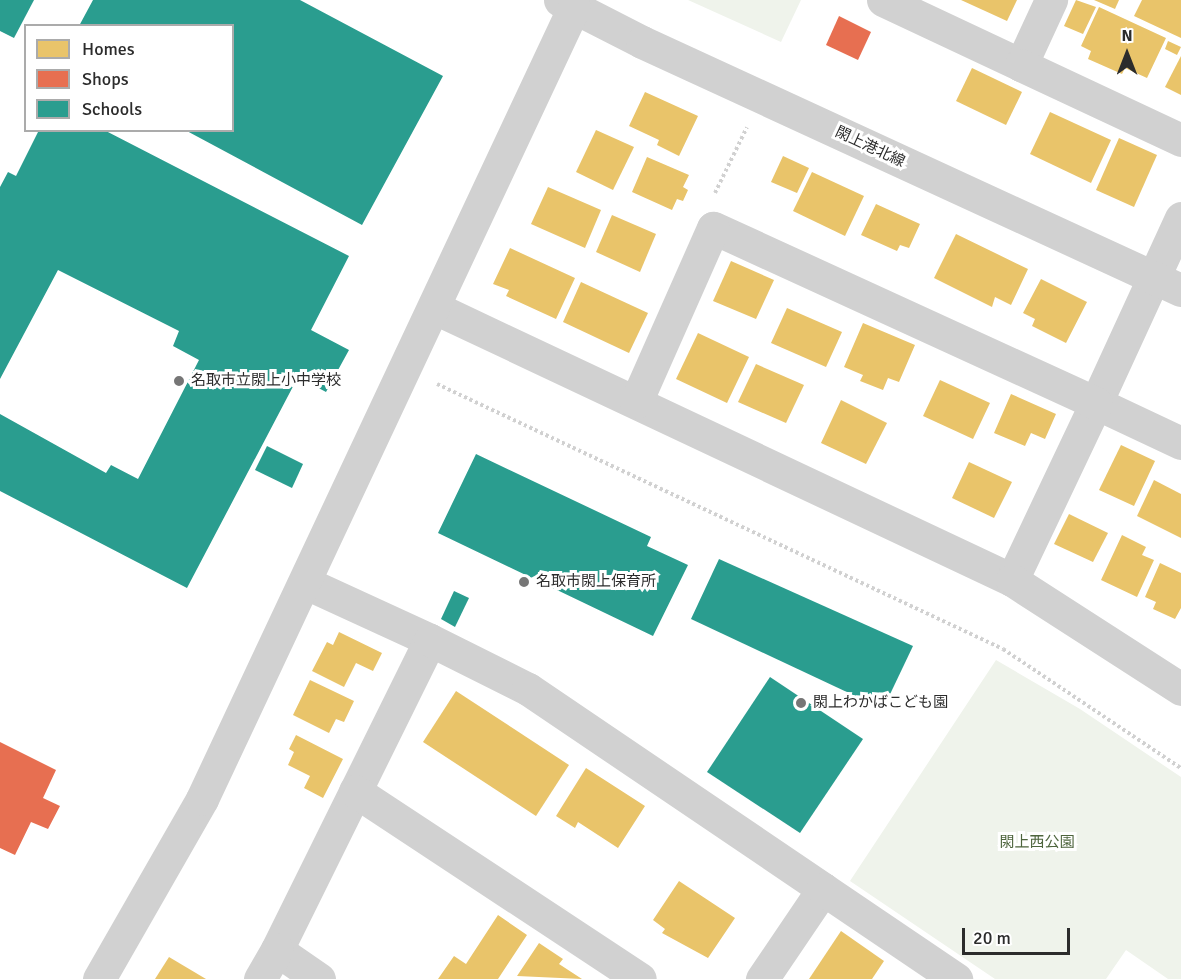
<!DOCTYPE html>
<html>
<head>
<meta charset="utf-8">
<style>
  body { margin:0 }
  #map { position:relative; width:1181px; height:979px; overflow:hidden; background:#fff; font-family:Signika,"Noto Sans JP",sans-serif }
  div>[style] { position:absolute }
  .green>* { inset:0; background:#eff3eb }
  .homes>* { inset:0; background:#e9c46a }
  .shops>* { inset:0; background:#e76f51 }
  .schools>* { inset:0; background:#2a9d8f }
  .path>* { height:4px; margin-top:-2px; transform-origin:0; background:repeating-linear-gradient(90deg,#d1d1d1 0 3px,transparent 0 6px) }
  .minor>* { height:33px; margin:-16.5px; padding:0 16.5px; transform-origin:16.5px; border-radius:16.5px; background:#d1d1d1 }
  .tertiary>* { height:33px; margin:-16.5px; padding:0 16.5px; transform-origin:16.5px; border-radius:16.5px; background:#d1d1d1 }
  .dots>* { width:16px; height:16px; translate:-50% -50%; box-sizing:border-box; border:3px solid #fff; border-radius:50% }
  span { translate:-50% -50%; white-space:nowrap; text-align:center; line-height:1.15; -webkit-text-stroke:6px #fff; paint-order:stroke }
  .street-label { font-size:15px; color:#2c2c2c }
  .poi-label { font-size:15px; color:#2c2c2c }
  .left { translate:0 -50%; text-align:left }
  .park-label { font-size:15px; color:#4e653d }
  .legend { position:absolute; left:24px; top:24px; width:210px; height:108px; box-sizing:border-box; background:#fff; border:2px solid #ababab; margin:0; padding:8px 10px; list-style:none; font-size:18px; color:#2c2c2c }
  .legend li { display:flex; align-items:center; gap:12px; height:30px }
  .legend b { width:30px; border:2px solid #ababab }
  .north { position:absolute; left:1097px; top:24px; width:60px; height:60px; -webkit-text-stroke:4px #fff; paint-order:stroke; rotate:0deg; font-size:16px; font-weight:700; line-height:24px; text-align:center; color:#2c2c2c }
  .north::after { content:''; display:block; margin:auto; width:21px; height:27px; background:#2c2c2c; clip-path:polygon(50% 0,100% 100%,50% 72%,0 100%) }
  .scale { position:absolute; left:962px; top:928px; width:108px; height:27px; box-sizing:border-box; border:3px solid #2c2c2c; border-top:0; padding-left:8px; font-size:18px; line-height:21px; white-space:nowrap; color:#2c2c2c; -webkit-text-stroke:4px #fff; paint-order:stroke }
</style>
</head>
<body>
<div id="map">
  <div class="green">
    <i style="clip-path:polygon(688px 0,801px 0,781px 42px)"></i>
    <i style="clip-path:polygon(996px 660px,1080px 709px,1181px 777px,1181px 979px,1168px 979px,1126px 950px,1106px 979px,995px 979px,850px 881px)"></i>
  </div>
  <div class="homes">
    <i style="clip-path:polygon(961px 0,1017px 0,1007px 21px)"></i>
    <i style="clip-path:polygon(1076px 0,1096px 7px,1083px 34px,1064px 26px)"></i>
    <i style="clip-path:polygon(1094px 0,1119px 0,1115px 9px)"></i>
    <i style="clip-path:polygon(1142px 0,1181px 0,1181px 38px,1134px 16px)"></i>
    <i style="clip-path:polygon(1099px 7px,1166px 38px,1147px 78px,1125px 68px,1122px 74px,1088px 59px,1091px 51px,1081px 46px)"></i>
    <i style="clip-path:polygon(1168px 41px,1181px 47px,1177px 55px,1165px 49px)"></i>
    <i style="clip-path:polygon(1181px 56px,1181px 95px,1165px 87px)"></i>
    <i style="clip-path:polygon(972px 68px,1022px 92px,1006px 125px,956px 101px)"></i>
    <i style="clip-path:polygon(645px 92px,698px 116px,679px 156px,657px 145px,659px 140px,629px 126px)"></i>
    <i style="clip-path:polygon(1050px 112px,1111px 140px,1091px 183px,1030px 154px)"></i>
    <i style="clip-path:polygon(596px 130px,634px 147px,613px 190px,576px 172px)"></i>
    <i style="clip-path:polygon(1119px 138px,1157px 155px,1134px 207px,1096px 190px)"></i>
    <i style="clip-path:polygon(783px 156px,809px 168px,797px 193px,771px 182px)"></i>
    <i style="clip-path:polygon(647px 157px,689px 175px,683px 187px,688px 190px,683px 201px,677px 199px,672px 210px,632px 192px)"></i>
    <i style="clip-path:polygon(812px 172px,864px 196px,845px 236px,793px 211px)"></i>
    <i style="clip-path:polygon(548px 187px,601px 210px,585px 248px,531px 224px)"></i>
    <i style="clip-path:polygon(876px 204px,920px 224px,909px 248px,900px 245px,897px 251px,861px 235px)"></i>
    <i style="clip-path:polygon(612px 215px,656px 234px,640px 272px,596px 252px)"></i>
    <i style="clip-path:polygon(956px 234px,1028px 269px,1011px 305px,995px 297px,992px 307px,934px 278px)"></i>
    <i style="clip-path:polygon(510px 248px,575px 278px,556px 319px,506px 296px,509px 290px,493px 284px)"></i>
    <i style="clip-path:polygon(731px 261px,774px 280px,756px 319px,713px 301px)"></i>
    <i style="clip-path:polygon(1041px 279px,1087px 302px,1066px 343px,1032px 326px,1035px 319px,1023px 313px)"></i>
    <i style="clip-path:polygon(581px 282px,648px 313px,629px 353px,563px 322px)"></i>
    <i style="clip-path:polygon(787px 308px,842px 332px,826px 367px,771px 343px)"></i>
    <i style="clip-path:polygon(863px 323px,915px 345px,899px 382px,888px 378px,883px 390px,860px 381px,863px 375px,844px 367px)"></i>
    <i style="clip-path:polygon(698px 333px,749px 357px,727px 403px,676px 379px)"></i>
    <i style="clip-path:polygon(756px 364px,804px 385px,786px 423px,738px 402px)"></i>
    <i style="clip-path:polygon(940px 380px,990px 403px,973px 439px,923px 416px)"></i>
    <i style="clip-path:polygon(1011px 394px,1056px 414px,1045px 439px,1031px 433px,1025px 446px,994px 433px)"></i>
    <i style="clip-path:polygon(841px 400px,887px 423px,866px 464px,821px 443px)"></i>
    <i style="clip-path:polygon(1121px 445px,1155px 461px,1134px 506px,1099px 490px)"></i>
    <i style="clip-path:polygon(969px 462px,1012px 482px,994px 518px,952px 498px)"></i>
    <i style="clip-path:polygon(1154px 480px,1181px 494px,1181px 538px,1137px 516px)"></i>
    <i style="clip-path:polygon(1069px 514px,1108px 533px,1093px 562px,1054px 544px)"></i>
    <i style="clip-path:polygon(1122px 535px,1146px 547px,1142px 555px,1154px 560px,1137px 597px,1101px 580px)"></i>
    <i style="clip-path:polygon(1160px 563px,1181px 573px,1181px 608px,1175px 619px,1153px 609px,1156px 602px,1145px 597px)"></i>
    <i style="clip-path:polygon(339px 632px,382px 653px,373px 671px,356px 663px,344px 687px,312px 671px,327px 642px,333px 645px)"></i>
    <i style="clip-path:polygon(310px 680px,354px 701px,344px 722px,336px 719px,329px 733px,293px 715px)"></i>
    <i style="clip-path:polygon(456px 691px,569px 765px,536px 816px,423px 742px)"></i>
    <i style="clip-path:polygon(296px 735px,343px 759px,323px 798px,304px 788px,310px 776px,288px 765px,294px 752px,289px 749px)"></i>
    <i style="clip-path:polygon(586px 768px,645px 806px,618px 848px,578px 822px,575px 828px,556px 816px)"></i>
    <i style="clip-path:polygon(679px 881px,735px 918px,708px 958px,662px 933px,665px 929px,653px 920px)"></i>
    <i style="clip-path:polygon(498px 915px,527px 935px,498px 979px,438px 979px,454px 956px,466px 964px)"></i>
    <i style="clip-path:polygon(841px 931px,884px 961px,872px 979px,809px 979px)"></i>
    <i style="clip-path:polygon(539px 943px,563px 959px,559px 964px,582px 979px,517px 976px)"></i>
    <i style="clip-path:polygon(169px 957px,206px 979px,155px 979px)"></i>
  </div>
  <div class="shops">
    <i style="clip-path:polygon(839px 16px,871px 32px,858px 60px,826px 45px)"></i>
    <i style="clip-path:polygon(0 742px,56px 770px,43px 798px,60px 806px,48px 829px,31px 822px,15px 855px,0 848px)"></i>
  </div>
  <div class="schools">
    <i style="clip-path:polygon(0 0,34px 0,14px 38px,0 31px)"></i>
    <i style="clip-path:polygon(93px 0,300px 0,443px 76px,362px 225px,185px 130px,232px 130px,232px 26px,79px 26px)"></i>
    <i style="clip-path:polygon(39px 130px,104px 130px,349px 256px,311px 330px,349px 350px,326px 392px,298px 377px,187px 588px,0 491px,0 414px,106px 473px,111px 465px,138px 479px,199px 360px,173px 346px,179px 331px,58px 270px,0 379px,0 187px,8px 172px,16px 176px)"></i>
    <i style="clip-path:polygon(267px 446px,303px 464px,292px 488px,255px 470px)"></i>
    <i style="clip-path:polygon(476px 454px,651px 537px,647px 546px,688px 565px,653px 636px,438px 533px)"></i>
    <i style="clip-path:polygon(719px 559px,913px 646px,883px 709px,691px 619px)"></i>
    <i style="clip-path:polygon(454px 591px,469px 598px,455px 627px,441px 619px)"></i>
    <i style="clip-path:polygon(770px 677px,863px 739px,800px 833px,707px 772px)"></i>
  </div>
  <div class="path">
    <i style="left:715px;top:193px;width:73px;rotate:-64.1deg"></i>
    <i style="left:437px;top:384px;width:625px;rotate:25.09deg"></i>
    <i style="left:1003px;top:649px;width:214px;rotate:33.8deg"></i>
  </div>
  <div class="minor">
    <i style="left:883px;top:0;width:153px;rotate:25.2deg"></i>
    <i style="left:1021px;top:65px;width:72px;rotate:-65.2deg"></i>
    <i style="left:1021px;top:65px;width:177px;rotate:25.1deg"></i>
    <i style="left:1181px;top:218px;width:204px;rotate:114.7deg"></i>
    <i style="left:1096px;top:403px;width:94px;rotate:25.2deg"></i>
    <i style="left:435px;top:308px;width:638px;rotate:25.24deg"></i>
    <i style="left:1012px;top:580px;width:196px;rotate:-64.6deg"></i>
    <i style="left:1096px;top:403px;width:421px;rotate:-155.4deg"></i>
    <i style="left:713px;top:228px;width:190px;rotate:113.9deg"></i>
    <i style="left:1012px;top:580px;width:201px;rotate:32.8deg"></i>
    <i style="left:306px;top:583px;width:136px;rotate:24.7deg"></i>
    <i style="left:430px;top:640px;width:346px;rotate:116.3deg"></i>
    <i style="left:277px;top:950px;width:51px;rotate:34.6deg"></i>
    <i style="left:430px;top:640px;width:110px;rotate:26.6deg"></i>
    <i style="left:528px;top:689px;width:356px;rotate:34.1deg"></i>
    <i style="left:823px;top:889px;width:109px;rotate:124.1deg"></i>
    <i style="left:355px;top:791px;width:341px;rotate:33.4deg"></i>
    <i style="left:823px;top:889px;width:161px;rotate:34.1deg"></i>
    <i style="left:260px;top:979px;width:34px;rotate:-60deg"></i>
  </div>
  <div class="tertiary">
    <i style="left:560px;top:0;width:92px;rotate:27.1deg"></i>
    <i style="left:642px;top:42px;width:593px;rotate:24.71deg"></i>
    <i style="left:99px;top:979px;width:207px;rotate:-60.2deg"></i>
    <i style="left:202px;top:799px;width:875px;rotate:-64.84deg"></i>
  </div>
  <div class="dots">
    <i style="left:179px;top:381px;background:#767676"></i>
    <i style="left:524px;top:582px;background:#767676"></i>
    <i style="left:801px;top:703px;background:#767676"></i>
  </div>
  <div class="street-label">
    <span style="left:870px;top:147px;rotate:25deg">閖上港北線</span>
  </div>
  <div class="poi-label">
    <span class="left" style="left:191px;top:381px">名取市立閖上小中学校</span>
    <span class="left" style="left:536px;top:582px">名取市閖上保育所</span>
    <span class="left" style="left:813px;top:703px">閖上わかばこども園</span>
  </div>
  <div class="park-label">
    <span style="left:1037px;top:843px">閖上西公園</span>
  </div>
  <ul class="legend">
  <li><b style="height:16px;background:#e9c46a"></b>Homes</li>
  <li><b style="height:16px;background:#e76f51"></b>Shops</li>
  <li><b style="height:16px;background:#2a9d8f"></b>Schools</li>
  </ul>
  <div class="north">N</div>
  <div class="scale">20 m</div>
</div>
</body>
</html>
